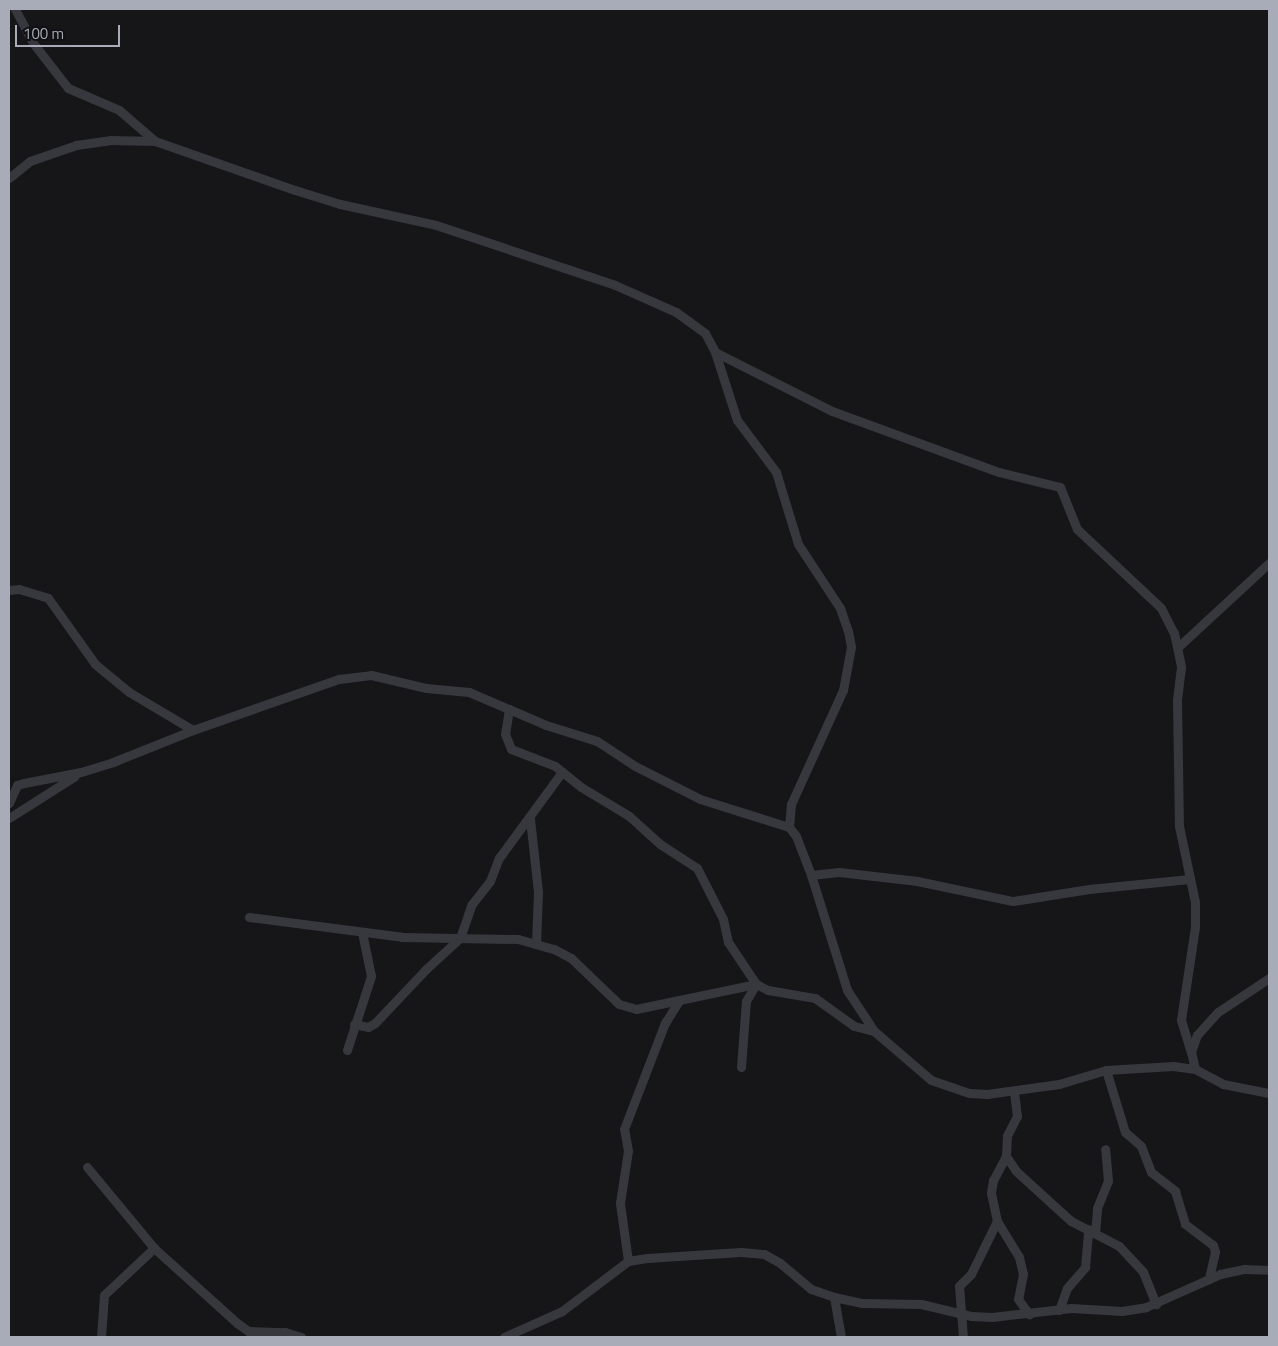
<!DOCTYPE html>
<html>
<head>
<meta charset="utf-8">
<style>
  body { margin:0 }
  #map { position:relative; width:1278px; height:1346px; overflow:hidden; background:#161618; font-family:"Titillium Web",sans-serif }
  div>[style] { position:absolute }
  .minor>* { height:9px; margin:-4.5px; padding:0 4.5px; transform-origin:4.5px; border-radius:4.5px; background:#37383d }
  span { translate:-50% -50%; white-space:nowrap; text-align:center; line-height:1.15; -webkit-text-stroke:5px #111113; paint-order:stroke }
  .frame { position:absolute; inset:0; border:10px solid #a8acb9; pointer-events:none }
  .scale { position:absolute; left:15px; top:25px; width:105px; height:22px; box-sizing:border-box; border:2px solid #a8acb9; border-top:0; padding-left:6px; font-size:15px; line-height:18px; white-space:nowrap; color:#a8acb9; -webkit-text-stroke:4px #111113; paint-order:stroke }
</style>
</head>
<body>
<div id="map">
  <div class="minor">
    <i style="left:15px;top:9px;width:38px;rotate:62deg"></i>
    <i style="left:33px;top:43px;width:57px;rotate:52.1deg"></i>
    <i style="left:68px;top:88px;width:56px;rotate:23.3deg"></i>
    <i style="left:119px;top:110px;width:48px;rotate:40.7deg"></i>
    <i style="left:155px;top:141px;width:148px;rotate:19.3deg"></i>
    <i style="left:295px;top:190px;width:47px;rotate:17.3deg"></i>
    <i style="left:340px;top:204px;width:98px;rotate:12.3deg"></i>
    <i style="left:436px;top:225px;width:189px;rotate:18.5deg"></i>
    <i style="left:615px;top:285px;width:67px;rotate:23.9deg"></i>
    <i style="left:676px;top:312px;width:36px;rotate:36deg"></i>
    <i style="left:705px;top:333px;width:21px;rotate:62deg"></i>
    <i style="left:715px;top:352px;width:71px;rotate:72.1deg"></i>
    <i style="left:737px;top:420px;width:65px;rotate:53.1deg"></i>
    <i style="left:776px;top:472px;width:75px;rotate:73deg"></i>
    <i style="left:798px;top:544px;width:77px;rotate:56.7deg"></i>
    <i style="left:840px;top:608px;width:24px;rotate:71deg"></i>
    <i style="left:848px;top:631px;width:16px;rotate:79deg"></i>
    <i style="left:851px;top:647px;width:44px;rotate:100.5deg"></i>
    <i style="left:843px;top:690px;width:125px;rotate:114.5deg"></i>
    <i style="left:791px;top:804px;width:23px;rotate:95deg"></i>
    <i style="left:9px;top:178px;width:27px;rotate:-39deg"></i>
    <i style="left:30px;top:161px;width:49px;rotate:-19.2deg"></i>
    <i style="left:76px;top:145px;width:34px;rotate:-8deg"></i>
    <i style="left:110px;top:140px;width:45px;rotate:1.3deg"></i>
    <i style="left:715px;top:352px;width:131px;rotate:26.8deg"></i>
    <i style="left:832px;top:411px;width:178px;rotate:20.1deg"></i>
    <i style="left:999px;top:472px;width:63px;rotate:13.8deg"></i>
    <i style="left:1060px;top:487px;width:45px;rotate:68deg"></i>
    <i style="left:1077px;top:529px;width:115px;rotate:43.2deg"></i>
    <i style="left:1161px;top:608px;width:28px;rotate:63deg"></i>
    <i style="left:1174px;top:633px;width:35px;rotate:78deg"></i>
    <i style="left:1181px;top:667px;width:33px;rotate:97deg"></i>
    <i style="left:1177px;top:700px;width:126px;rotate:89.1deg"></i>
    <i style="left:1179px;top:826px;width:78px;rotate:78.1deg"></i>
    <i style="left:1195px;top:902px;width:25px;rotate:90deg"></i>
    <i style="left:1195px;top:927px;width:94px;rotate:98.6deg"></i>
    <i style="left:1181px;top:1020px;width:34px;rotate:73deg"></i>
    <i style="left:9px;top:590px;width:10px;rotate:-6deg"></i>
    <i style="left:19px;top:589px;width:30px;rotate:17deg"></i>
    <i style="left:48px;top:598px;width:81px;rotate:54.5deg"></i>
    <i style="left:95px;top:664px;width:44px;rotate:39.5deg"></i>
    <i style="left:129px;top:692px;width:74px;rotate:30.7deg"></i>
    <i style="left:1178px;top:647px;width:124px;rotate:-42.7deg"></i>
    <i style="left:509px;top:709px;width:25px;rotate:99deg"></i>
    <i style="left:505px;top:734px;width:16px;rotate:68deg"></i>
    <i style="left:511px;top:749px;width:47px;rotate:21.1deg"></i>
    <i style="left:555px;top:766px;width:33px;rotate:39deg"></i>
    <i style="left:581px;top:787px;width:56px;rotate:31.1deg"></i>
    <i style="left:629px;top:816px;width:42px;rotate:42.1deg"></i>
    <i style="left:660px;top:844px;width:44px;rotate:33deg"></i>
    <i style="left:697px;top:868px;width:57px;rotate:63deg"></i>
    <i style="left:723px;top:919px;width:24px;rotate:78deg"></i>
    <i style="left:728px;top:942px;width:50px;rotate:56.3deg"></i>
    <i style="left:756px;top:984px;width:13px;rotate:27deg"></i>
    <i style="left:768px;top:990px;width:48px;rotate:9.7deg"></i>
    <i style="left:815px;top:998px;width:48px;rotate:35.7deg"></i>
    <i style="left:854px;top:1026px;width:21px;rotate:14deg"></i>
    <i style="left:9px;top:803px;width:20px;rotate:-66deg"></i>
    <i style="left:17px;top:785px;width:7px;rotate:-16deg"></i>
    <i style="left:24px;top:783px;width:58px;rotate:-10.9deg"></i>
    <i style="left:81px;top:772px;width:34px;rotate:-17deg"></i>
    <i style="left:113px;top:762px;width:86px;rotate:-21.8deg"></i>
    <i style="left:193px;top:730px;width:155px;rotate:-19.3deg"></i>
    <i style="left:339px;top:679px;width:32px;rotate:-7deg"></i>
    <i style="left:371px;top:675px;width:57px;rotate:13.3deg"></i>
    <i style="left:426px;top:688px;width:43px;rotate:5.3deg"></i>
    <i style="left:469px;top:692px;width:84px;rotate:23.2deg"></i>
    <i style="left:546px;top:725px;width:53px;rotate:17.4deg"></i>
    <i style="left:597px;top:741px;width:45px;rotate:33.3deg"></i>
    <i style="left:635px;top:766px;width:73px;rotate:26.9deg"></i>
    <i style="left:700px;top:799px;width:93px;rotate:17.5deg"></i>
    <i style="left:789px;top:827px;width:11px;rotate:52deg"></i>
    <i style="left:796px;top:836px;width:42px;rotate:69deg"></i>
    <i style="left:811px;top:875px;width:121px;rotate:72.6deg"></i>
    <i style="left:847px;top:990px;width:49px;rotate:56.6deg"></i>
    <i style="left:874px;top:1031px;width:75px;rotate:40.7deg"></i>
    <i style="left:931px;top:1080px;width:40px;rotate:18.9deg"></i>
    <i style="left:969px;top:1093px;width:18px;rotate:3deg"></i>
    <i style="left:987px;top:1094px;width:73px;rotate:-7.9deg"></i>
    <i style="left:1059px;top:1084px;width:49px;rotate:-16.6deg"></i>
    <i style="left:1106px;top:1070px;width:67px;rotate:-3.4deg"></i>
    <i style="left:1173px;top:1066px;width:22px;rotate:8deg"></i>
    <i style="left:1195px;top:1069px;width:32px;rotate:28deg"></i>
    <i style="left:1223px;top:1084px;width:47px;rotate:11.1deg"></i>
    <i style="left:9px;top:818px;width:78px;rotate:-32.5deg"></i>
    <i style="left:530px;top:819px;width:73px;rotate:83.7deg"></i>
    <i style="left:538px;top:892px;width:52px;rotate:92.2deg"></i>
    <i style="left:811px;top:875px;width:28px;rotate:-6deg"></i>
    <i style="left:839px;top:872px;width:79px;rotate:6.6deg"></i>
    <i style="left:917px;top:881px;width:98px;rotate:11.8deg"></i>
    <i style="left:1013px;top:901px;width:77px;rotate:-9deg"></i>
    <i style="left:1089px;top:889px;width:101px;rotate:-5.7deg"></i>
    <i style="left:249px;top:917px;width:154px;rotate:7.4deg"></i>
    <i style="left:402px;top:937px;width:116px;rotate:1deg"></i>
    <i style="left:518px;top:939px;width:37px;rotate:16deg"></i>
    <i style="left:554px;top:949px;width:19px;rotate:28deg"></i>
    <i style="left:571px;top:958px;width:66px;rotate:43.8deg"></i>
    <i style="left:619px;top:1004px;width:18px;rotate:16deg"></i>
    <i style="left:636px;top:1009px;width:123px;rotate:-11.8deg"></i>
    <i style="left:354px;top:1024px;width:14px;rotate:12deg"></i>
    <i style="left:368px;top:1027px;width:8px;rotate:-30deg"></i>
    <i style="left:375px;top:1023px;width:74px;rotate:-46.6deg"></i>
    <i style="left:426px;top:969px;width:46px;rotate:-42.4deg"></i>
    <i style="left:460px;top:938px;width:36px;rotate:-71deg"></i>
    <i style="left:472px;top:904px;width:29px;rotate:-52deg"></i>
    <i style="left:490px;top:881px;width:25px;rotate:-69deg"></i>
    <i style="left:499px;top:858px;width:107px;rotate:-53.8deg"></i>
    <i style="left:347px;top:1050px;width:78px;rotate:-72deg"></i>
    <i style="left:371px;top:976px;width:45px;rotate:-101.6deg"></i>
    <i style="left:741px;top:1067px;width:66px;rotate:-85.7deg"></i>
    <i style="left:746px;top:1001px;width:20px;rotate:-60deg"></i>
    <i style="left:1195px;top:1069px;width:17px;rotate:-103deg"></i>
    <i style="left:1191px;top:1052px;width:18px;rotate:-71deg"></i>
    <i style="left:1197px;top:1035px;width:31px;rotate:-48deg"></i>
    <i style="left:1218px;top:1012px;width:61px;rotate:-33.7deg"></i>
    <i style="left:1106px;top:1070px;width:65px;rotate:73deg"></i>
    <i style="left:1125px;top:1132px;width:21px;rotate:41deg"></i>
    <i style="left:1141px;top:1146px;width:28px;rotate:69deg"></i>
    <i style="left:1151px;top:1172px;width:31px;rotate:38deg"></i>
    <i style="left:1175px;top:1191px;width:34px;rotate:73deg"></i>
    <i style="left:1185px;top:1224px;width:35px;rotate:37deg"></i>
    <i style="left:1213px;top:1245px;width:7px;rotate:74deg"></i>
    <i style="left:1215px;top:1252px;width:28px;rotate:103deg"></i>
    <i style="left:1014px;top:1092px;width:24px;rotate:83deg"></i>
    <i style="left:1017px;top:1116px;width:22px;rotate:117deg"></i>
    <i style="left:1007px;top:1136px;width:20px;rotate:93deg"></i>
    <i style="left:1006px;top:1156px;width:27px;rotate:118deg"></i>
    <i style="left:993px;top:1180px;width:13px;rotate:99deg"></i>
    <i style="left:991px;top:1193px;width:29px;rotate:78deg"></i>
    <i style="left:997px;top:1221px;width:42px;rotate:58.6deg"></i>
    <i style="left:1019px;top:1257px;width:17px;rotate:77deg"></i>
    <i style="left:1023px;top:1274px;width:25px;rotate:101deg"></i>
    <i style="left:1018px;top:1299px;width:19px;rotate:54deg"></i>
    <i style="left:1006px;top:1156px;width:18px;rotate:56deg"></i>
    <i style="left:1016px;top:1171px;width:74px;rotate:42.3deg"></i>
    <i style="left:1071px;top:1221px;width:54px;rotate:27.5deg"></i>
    <i style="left:1119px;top:1246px;width:35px;rotate:47deg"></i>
    <i style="left:1143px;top:1272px;width:35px;rotate:68deg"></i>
    <i style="left:87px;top:1167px;width:105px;rotate:50.4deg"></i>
    <i style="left:154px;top:1248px;width:112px;rotate:42.1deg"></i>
    <i style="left:237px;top:1323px;width:14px;rotate:36deg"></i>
    <i style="left:248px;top:1331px;width:37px;rotate:2deg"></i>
    <i style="left:285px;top:1332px;width:17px;rotate:17deg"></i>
    <i style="left:1095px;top:1233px;width:25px;rotate:-85deg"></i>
    <i style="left:1097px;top:1208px;width:29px;rotate:-68deg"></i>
    <i style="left:1108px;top:1181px;width:32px;rotate:-95deg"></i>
    <i style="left:628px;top:1261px;width:59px;rotate:-97.9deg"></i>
    <i style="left:620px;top:1203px;width:53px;rotate:-81.3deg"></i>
    <i style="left:628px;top:1151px;width:22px;rotate:-100deg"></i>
    <i style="left:624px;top:1129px;width:114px;rotate:-68.9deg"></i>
    <i style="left:665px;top:1023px;width:25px;rotate:-58deg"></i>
    <i style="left:834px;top:1297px;width:41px;rotate:80.1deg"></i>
    <i style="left:1059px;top:1310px;width:23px;rotate:-70deg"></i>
    <i style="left:1067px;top:1288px;width:28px;rotate:-49deg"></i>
    <i style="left:1085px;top:1267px;width:38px;rotate:-85deg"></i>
    <i style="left:101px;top:1337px;width:42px;rotate:-85.9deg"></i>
    <i style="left:104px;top:1295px;width:69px;rotate:-43.2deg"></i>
    <i style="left:504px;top:1337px;width:64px;rotate:-24.1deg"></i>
    <i style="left:562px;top:1311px;width:83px;rotate:-37.1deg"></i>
    <i style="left:628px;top:1261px;width:19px;rotate:-9deg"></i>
    <i style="left:647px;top:1258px;width:94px;rotate:-3.7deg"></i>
    <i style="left:741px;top:1252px;width:23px;rotate:5deg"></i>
    <i style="left:764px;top:1254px;width:18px;rotate:29deg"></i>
    <i style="left:780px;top:1263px;width:40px;rotate:40deg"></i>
    <i style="left:811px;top:1289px;width:24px;rotate:19deg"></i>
    <i style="left:834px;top:1297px;width:29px;rotate:12deg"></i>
    <i style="left:862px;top:1303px;width:59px;rotate:1deg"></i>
    <i style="left:921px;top:1304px;width:51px;rotate:13.5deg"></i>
    <i style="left:971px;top:1316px;width:21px;rotate:3deg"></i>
    <i style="left:992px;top:1317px;width:80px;rotate:-6.5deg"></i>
    <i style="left:1071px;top:1308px;width:51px;rotate:3.4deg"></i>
    <i style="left:1122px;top:1311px;width:24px;rotate:-9deg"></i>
    <i style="left:1146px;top:1307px;width:81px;rotate:-24deg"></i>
    <i style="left:1220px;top:1274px;width:25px;rotate:-12deg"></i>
    <i style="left:1244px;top:1269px;width:25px;rotate:2deg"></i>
    <i style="left:963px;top:1337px;width:51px;rotate:-94.5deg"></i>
    <i style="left:959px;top:1286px;width:17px;rotate:-45deg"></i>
    <i style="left:971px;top:1274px;width:59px;rotate:-63.9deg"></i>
  </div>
  <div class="frame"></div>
  <div class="scale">100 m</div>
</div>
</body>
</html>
